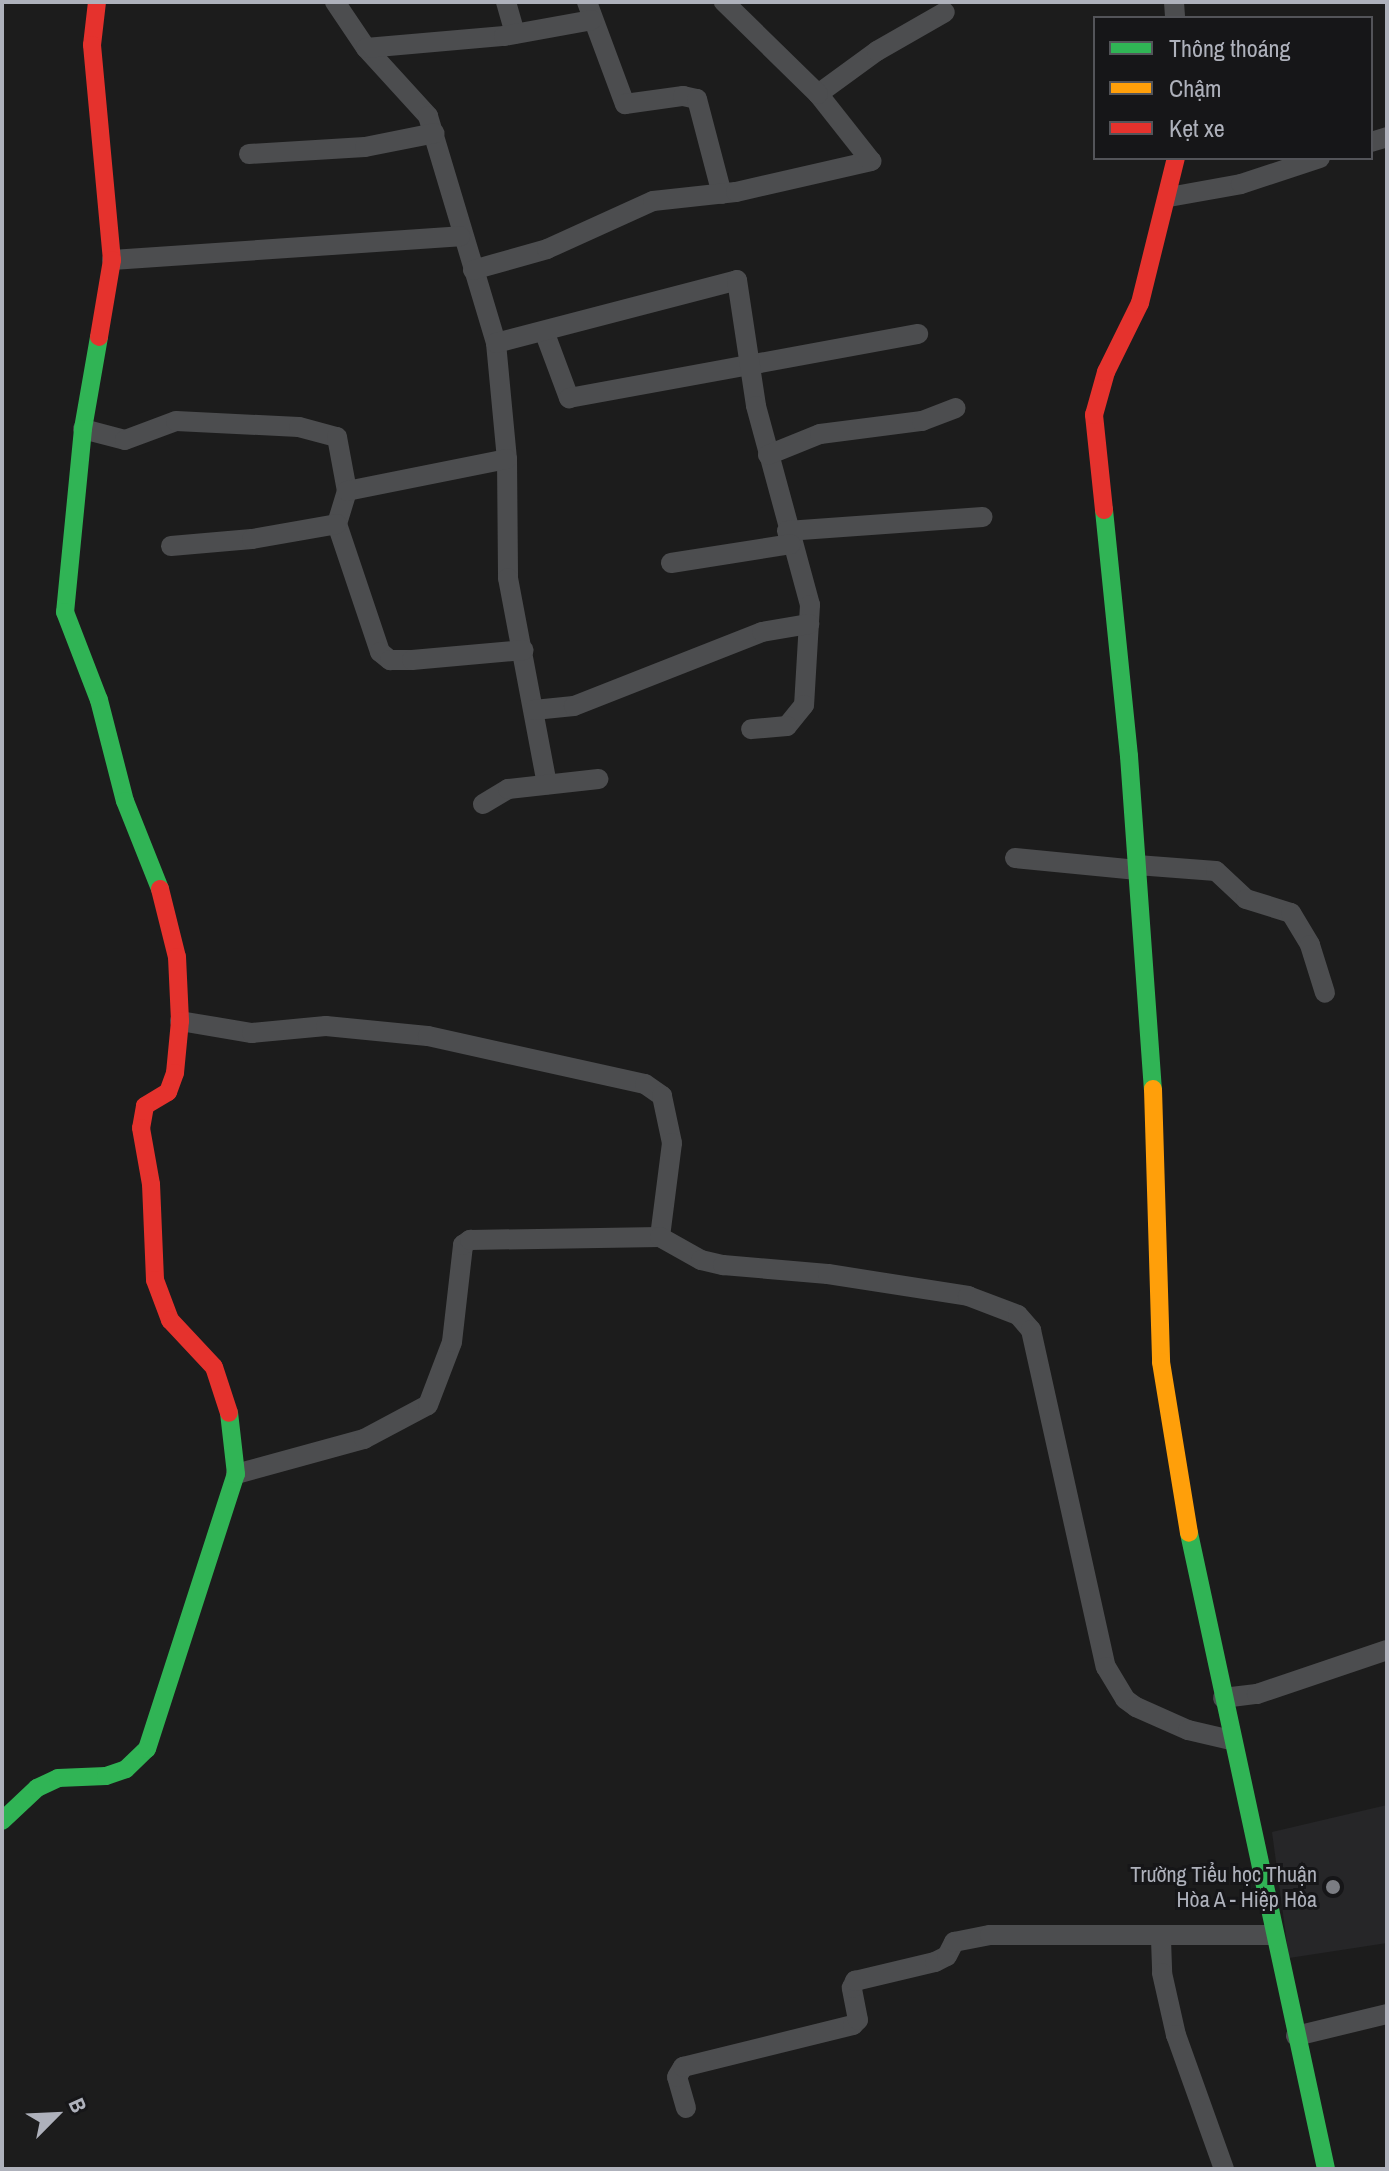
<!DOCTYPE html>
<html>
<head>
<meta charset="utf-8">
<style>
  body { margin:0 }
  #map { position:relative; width:1389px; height:2171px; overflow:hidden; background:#1c1c1c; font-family:"Archivo Narrow",sans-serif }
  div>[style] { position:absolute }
  .built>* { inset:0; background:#262628 }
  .street>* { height:20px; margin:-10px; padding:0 10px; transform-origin:10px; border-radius:10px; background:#4c4d4f }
  .fast>* { height:18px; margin:-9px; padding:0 9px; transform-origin:9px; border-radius:9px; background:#30b455 }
  .slow>* { height:18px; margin:-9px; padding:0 9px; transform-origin:9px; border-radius:9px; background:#ff9f0a }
  .jam>* { height:18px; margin:-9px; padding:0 9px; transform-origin:9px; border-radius:9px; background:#e5322d }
  .dots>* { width:22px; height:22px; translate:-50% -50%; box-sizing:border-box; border:4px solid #161618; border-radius:50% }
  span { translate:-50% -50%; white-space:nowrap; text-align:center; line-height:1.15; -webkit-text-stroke:6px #161618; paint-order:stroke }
  .poi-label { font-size:22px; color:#aeb1bb }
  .right { translate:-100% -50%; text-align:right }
  .frame { position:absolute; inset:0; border:4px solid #aeb1bb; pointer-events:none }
  .legend { position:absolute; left:1093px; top:16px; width:280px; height:144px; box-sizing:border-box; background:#161618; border:2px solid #535459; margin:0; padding:10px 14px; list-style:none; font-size:24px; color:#aeb1bb }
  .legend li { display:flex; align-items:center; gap:16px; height:40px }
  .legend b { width:40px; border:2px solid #535459 }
  .north { position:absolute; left:16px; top:2075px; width:80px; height:80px; -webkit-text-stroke:6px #161618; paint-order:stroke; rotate:66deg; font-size:22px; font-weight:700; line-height:32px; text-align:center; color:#aeb1bb }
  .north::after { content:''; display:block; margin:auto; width:28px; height:36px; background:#aeb1bb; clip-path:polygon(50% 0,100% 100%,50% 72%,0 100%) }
</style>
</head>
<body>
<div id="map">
  <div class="built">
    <i style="clip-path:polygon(1387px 1805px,1387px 1943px,1289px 1958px,1272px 1832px)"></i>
  </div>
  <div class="street">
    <i style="left:335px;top:2px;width:55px;rotate:56deg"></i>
    <i style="left:366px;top:48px;width:92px;rotate:47.6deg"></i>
    <i style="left:428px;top:116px;width:237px;rotate:73.3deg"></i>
    <i style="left:496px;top:343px;width:117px;rotate:84.6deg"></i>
    <i style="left:507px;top:459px;width:119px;rotate:89.5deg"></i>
    <i style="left:508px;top:578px;width:210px;rotate:79.3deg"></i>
    <i style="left:506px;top:2px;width:33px;rotate:74deg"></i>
    <i style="left:587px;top:2px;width:109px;rotate:69.6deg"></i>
    <i style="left:625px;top:104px;width:59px;rotate:-7.9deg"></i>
    <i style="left:683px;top:96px;width:14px;rotate:12deg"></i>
    <i style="left:697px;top:99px;width:98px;rotate:75.3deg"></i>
    <i style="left:1174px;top:2px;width:16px;rotate:86deg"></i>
    <i style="left:366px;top:48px;width:139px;rotate:-5deg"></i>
    <i style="left:504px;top:36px;width:89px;rotate:-10.3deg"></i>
    <i style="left:818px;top:94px;width:73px;rotate:-36.1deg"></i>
    <i style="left:877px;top:51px;width:78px;rotate:-29.8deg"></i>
    <i style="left:1371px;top:142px;width:17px;rotate:-17deg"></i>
    <i style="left:249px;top:154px;width:116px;rotate:-3.5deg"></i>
    <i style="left:365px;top:147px;width:71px;rotate:-11.3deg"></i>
    <i style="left:1169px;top:197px;width:73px;rotate:-10.2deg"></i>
    <i style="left:1241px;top:184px;width:83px;rotate:-18.2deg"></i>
    <i style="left:112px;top:260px;width:349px;rotate:-3.9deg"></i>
    <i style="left:473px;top:270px;width:77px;rotate:-15.8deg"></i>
    <i style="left:547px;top:249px;width:116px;rotate:-24.4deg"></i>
    <i style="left:653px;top:201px;width:83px;rotate:-6.2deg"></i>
    <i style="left:736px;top:192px;width:139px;rotate:-12.9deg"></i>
    <i style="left:871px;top:161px;width:85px;rotate:-128.3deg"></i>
    <i style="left:818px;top:94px;width:132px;rotate:-135.6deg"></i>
    <i style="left:544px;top:331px;width:72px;rotate:69.5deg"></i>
    <i style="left:569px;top:398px;width:355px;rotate:-10.4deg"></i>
    <i style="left:496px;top:343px;width:249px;rotate:-14.6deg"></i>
    <i style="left:737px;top:280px;width:127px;rotate:81.4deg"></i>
    <i style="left:756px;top:406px;width:206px;rotate:74.8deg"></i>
    <i style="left:810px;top:605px;width:100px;rotate:93.4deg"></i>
    <i style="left:804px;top:705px;width:27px;rotate:129deg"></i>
    <i style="left:787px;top:726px;width:36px;rotate:175deg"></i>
    <i style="left:83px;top:429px;width:43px;rotate:14.7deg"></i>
    <i style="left:125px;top:440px;width:54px;rotate:-20.4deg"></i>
    <i style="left:176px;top:421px;width:123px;rotate:2.8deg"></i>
    <i style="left:299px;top:427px;width:39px;rotate:15deg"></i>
    <i style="left:337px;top:437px;width:55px;rotate:79.5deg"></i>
    <i style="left:347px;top:491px;width:34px;rotate:107deg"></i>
    <i style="left:337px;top:524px;width:135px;rotate:71.4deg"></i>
    <i style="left:380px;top:652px;width:13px;rotate:39deg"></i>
    <i style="left:390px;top:660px;width:22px"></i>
    <i style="left:412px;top:660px;width:112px;rotate:-5.1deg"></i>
    <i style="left:768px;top:455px;width:56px;rotate:-22deg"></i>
    <i style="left:820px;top:434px;width:103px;rotate:-7.3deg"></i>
    <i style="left:922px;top:421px;width:36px;rotate:-21deg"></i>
    <i style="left:347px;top:491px;width:163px;rotate:-11.3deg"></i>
    <i style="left:787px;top:531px;width:196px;rotate:-4.1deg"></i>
    <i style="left:171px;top:546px;width:81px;rotate:-4.9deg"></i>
    <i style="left:252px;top:539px;width:86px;rotate:-10deg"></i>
    <i style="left:671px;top:563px;width:121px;rotate:-9deg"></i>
    <i style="left:534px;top:710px;width:40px;rotate:-5.7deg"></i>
    <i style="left:574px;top:706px;width:202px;rotate:-21.5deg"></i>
    <i style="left:762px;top:632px;width:48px;rotate:-9.7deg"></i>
    <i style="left:483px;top:804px;width:29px;rotate:-31deg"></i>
    <i style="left:508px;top:789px;width:91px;rotate:-6.3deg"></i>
    <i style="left:1015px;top:858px;width:123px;rotate:5.6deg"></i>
    <i style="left:1137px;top:865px;width:79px;rotate:4.3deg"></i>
    <i style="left:1216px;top:871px;width:41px;rotate:43deg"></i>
    <i style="left:1246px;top:899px;width:47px;rotate:17.3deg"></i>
    <i style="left:1291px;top:913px;width:37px;rotate:59deg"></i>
    <i style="left:1310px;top:945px;width:50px;rotate:72.6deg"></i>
    <i style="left:180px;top:1021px;width:73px;rotate:9.5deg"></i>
    <i style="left:252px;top:1033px;width:74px;rotate:-5.4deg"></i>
    <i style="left:326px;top:1026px;width:102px;rotate:5.6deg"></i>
    <i style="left:428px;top:1036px;width:222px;rotate:12.5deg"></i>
    <i style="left:645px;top:1084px;width:21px;rotate:35deg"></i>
    <i style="left:662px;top:1096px;width:48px;rotate:78deg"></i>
    <i style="left:672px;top:1143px;width:95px;rotate:97.3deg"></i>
    <i style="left:236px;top:1474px;width:133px;rotate:-15.3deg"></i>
    <i style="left:364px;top:1439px;width:72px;rotate:-28deg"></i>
    <i style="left:428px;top:1405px;width:67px;rotate:-69.1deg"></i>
    <i style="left:452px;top:1342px;width:98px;rotate:-83.5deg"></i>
    <i style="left:463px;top:1245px;width:9px;rotate:-36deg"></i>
    <i style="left:470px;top:1240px;width:190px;rotate:-0.9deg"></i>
    <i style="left:660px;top:1237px;width:47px;rotate:29.3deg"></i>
    <i style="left:701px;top:1260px;width:23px;rotate:13deg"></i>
    <i style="left:723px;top:1265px;width:105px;rotate:4.9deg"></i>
    <i style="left:828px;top:1274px;width:142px;rotate:8.9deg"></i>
    <i style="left:968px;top:1296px;width:53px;rotate:20.8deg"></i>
    <i style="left:1018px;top:1315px;width:20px;rotate:49deg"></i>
    <i style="left:1031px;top:1330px;width:345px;rotate:77.5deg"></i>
    <i style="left:1106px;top:1667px;width:37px;rotate:59deg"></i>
    <i style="left:1125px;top:1699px;width:14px;rotate:36deg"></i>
    <i style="left:1136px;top:1707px;width:57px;rotate:23.9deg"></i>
    <i style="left:1188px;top:1730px;width:44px;rotate:13.1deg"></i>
    <i style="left:1223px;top:1698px;width:34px;rotate:-7deg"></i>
    <i style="left:1257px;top:1694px;width:137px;rotate:-18.7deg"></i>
    <i style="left:1161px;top:1939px;width:34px;rotate:88deg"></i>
    <i style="left:1162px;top:1973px;width:64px;rotate:77.3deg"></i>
    <i style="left:1176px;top:2035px;width:142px;rotate:70.3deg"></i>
    <i style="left:1296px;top:2036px;width:94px;rotate:-13.6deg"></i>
    <i style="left:686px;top:2108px;width:32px;rotate:-106deg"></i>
    <i style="left:677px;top:2077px;width:12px;rotate:-59deg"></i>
    <i style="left:683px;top:2067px;width:175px;rotate:-13.9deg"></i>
    <i style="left:853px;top:2025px;width:7px;rotate:-45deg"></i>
    <i style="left:858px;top:2020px;width:33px;rotate:-101deg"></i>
    <i style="left:852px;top:1988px;width:8px;rotate:-67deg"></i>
    <i style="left:855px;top:1981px;width:82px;rotate:-13.4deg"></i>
    <i style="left:935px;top:1962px;width:13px;rotate:-27deg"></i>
    <i style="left:947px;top:1956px;width:16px;rotate:-63deg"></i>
    <i style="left:954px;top:1942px;width:37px;rotate:-11deg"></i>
    <i style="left:990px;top:1935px;width:281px"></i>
  </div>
  <div class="fast">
    <i style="left:99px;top:337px;width:93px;rotate:99.9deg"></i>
    <i style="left:83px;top:429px;width:184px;rotate:95.6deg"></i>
    <i style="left:65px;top:612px;width:94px;rotate:68.9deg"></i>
    <i style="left:99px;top:700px;width:104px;rotate:75.6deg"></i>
    <i style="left:125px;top:801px;width:95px;rotate:68.3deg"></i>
    <i style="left:1104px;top:510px;width:247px;rotate:84.2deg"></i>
    <i style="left:1129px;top:756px;width:334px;rotate:85.9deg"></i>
    <i style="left:1189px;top:1533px;width:651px;rotate:77.84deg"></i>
    <i style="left:2px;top:1821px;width:48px;rotate:-43.3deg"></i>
    <i style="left:37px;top:1788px;width:23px;rotate:-25deg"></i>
    <i style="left:58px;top:1778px;width:48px;rotate:-2.4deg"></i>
    <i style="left:106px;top:1776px;width:21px;rotate:-19deg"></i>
    <i style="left:126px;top:1769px;width:29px;rotate:-44deg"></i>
    <i style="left:147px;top:1749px;width:289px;rotate:-72.1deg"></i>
    <i style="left:236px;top:1474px;width:61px;rotate:-96.5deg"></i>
  </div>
  <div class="slow">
    <i style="left:1153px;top:1089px;width:273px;rotate:88.3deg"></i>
    <i style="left:1161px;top:1362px;width:173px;rotate:80.7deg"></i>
  </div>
  <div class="jam">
    <i style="left:97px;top:2px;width:43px;rotate:96.6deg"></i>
    <i style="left:92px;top:45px;width:216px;rotate:84.7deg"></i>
    <i style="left:112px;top:260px;width:78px;rotate:99.6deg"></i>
    <i style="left:1104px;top:510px;width:96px;rotate:-96deg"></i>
    <i style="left:1094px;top:415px;width:45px;rotate:-74.4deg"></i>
    <i style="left:1106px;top:372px;width:77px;rotate:-63.8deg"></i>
    <i style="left:1140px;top:303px;width:149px;rotate:-76.1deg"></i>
    <i style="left:160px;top:889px;width:70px;rotate:76deg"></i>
    <i style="left:177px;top:957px;width:64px;rotate:87.3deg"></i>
    <i style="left:180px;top:1021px;width:52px;rotate:95.5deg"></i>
    <i style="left:175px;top:1073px;width:20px;rotate:110deg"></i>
    <i style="left:168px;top:1092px;width:27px;rotate:149deg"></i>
    <i style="left:145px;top:1106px;width:22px;rotate:100deg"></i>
    <i style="left:141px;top:1128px;width:57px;rotate:79.9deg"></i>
    <i style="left:151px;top:1184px;width:96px;rotate:87.6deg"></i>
    <i style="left:155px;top:1280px;width:43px;rotate:69.4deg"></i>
    <i style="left:170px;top:1320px;width:64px;rotate:46.9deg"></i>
    <i style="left:214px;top:1367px;width:48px;rotate:71.9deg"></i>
  </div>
  <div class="dots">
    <i style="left:1333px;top:1887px;background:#7b7d83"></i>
  </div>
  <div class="poi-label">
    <span class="right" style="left:1317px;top:1887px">Trường Tiểu học Thuận<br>Hòa A - Hiệp Hòa</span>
  </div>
  <div class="frame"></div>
  <ul class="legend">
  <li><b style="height:10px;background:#30b455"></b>Thông thoáng</li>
  <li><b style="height:10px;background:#ff9f0a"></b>Chậm</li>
  <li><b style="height:10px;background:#e5322d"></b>Kẹt xe</li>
  </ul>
  <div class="north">B</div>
</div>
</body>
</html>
